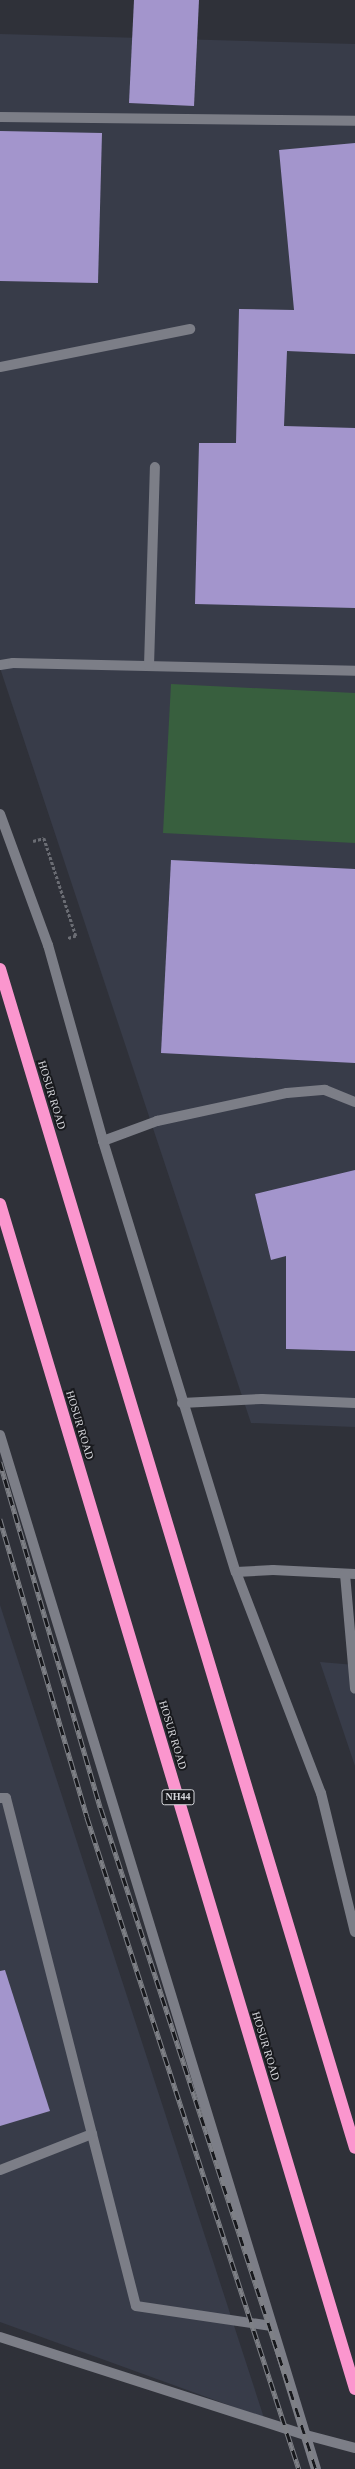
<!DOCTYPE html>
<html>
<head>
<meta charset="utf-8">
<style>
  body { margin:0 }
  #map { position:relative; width:355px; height:2469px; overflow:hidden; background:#2f3139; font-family:"Times New Roman",serif }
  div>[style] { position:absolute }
  .built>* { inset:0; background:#383c49 }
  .green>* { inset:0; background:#385f3e }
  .building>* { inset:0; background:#a395cc }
  .path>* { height:2.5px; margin-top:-1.25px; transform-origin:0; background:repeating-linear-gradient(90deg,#6b6d74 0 3px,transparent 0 5px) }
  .minor>* { height:10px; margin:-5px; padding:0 5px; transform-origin:5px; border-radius:5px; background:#7c7e87 }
  .highway>* { height:12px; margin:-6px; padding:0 6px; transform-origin:6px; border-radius:6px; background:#fb96ce }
  .rail>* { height:4.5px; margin-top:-2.25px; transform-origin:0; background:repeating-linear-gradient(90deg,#18191d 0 9px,#7e8086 0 18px); box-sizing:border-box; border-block:1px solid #7e8086 }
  span { translate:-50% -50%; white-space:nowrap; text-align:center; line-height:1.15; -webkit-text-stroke:4px #18191d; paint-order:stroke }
  .shield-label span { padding:1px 3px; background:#18191d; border:1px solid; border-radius:3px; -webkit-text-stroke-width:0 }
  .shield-label { font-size:10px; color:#d7d8dd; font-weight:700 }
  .street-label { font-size:11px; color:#d7d8dd }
</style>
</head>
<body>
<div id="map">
  <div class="built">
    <i style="clip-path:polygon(0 34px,355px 44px,355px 1427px,251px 1423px,0 668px)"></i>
    <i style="clip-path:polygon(0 1605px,264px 2418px,0 2322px)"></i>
    <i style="clip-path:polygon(320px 1662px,355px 1665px,355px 1766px)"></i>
  </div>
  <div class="green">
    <i style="clip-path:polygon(171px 684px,355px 693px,355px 843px,163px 833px)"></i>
  </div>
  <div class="building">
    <i style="clip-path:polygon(134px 0,199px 0,194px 106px,129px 103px)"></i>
    <i style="clip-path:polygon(0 131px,102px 133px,98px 283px,0 281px)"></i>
    <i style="clip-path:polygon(355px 143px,355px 354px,287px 351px,284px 426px,355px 428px,355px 608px,195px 604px,199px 443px,236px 443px,239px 309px,294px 310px,279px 150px)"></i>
    <i style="clip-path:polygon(171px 860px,355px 869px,355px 1063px,161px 1053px)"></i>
    <i style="clip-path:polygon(355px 1170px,355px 1351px,286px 1349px,286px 1256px,271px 1260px,255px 1194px)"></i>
    <i style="clip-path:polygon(5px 1970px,50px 2111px,0 2126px,0 1971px)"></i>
  </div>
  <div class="path">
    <i style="left:33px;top:841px;width:11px;rotate:-15deg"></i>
    <i style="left:44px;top:838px;width:103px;rotate:71.9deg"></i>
    <i style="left:76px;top:936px;width:9px;rotate:162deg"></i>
  </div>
  <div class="minor">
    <i style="left:0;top:117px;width:355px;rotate:0.6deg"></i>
    <i style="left:0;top:367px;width:194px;rotate:-11.3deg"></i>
    <i style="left:0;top:665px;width:13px;rotate:-9deg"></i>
    <i style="left:13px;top:663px;width:342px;rotate:1.3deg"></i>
    <i style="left:149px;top:666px;width:199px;rotate:-88.3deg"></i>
    <i style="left:0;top:814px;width:140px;rotate:69.9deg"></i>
    <i style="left:48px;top:945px;width:204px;rotate:74.3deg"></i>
    <i style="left:103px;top:1141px;width:451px;rotate:72.9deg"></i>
    <i style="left:236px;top:1572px;width:237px;rotate:69deg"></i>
    <i style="left:321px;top:1793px;width:143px;rotate:76.3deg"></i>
    <i style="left:103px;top:1141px;width:58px;rotate:-20.3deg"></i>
    <i style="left:157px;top:1121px;width:133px;rotate:-12.2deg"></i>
    <i style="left:287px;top:1093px;width:38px;rotate:-5deg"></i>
    <i style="left:325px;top:1090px;width:32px;rotate:22deg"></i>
    <i style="left:182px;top:1403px;width:80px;rotate:-2.9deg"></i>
    <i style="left:262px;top:1399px;width:93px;rotate:2.5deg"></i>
    <i style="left:0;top:1435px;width:1081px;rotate:73.01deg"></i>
    <i style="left:236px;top:1572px;width:37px;rotate:-3deg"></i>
    <i style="left:273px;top:1570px;width:82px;rotate:2.8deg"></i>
    <i style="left:345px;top:1574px;width:115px;rotate:85deg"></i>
    <i style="left:0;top:1798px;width:6px"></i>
    <i style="left:6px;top:1798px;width:524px;rotate:75.65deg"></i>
    <i style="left:136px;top:2306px;width:137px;rotate:8.4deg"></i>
    <i style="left:0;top:2170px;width:99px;rotate:-21.4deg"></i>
    <i style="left:0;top:2337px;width:321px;rotate:17.8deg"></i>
    <i style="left:306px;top:2435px;width:51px;rotate:14.9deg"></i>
  </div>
  <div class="highway">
    <i style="left:0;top:969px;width:1231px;rotate:73.24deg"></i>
    <i style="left:0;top:1204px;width:1237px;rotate:73.32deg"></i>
  </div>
  <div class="rail">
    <i style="left:0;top:1462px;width:361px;rotate:73.8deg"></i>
    <i style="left:101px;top:1809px;width:694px;rotate:71.96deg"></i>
    <i style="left:0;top:1519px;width:310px;rotate:73.7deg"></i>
    <i style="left:87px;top:1817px;width:686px;rotate:71.99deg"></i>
  </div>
  <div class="shield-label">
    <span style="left:178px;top:1797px">NH44</span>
  </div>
  <div class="street-label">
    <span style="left:52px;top:1095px;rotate:73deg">HOSUR ROAD</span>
    <span style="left:80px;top:1425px;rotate:73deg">HOSUR ROAD</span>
    <span style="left:173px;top:1735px;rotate:73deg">HOSUR ROAD</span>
    <span style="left:266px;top:2046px;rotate:73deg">HOSUR ROAD</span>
  </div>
</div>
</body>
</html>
